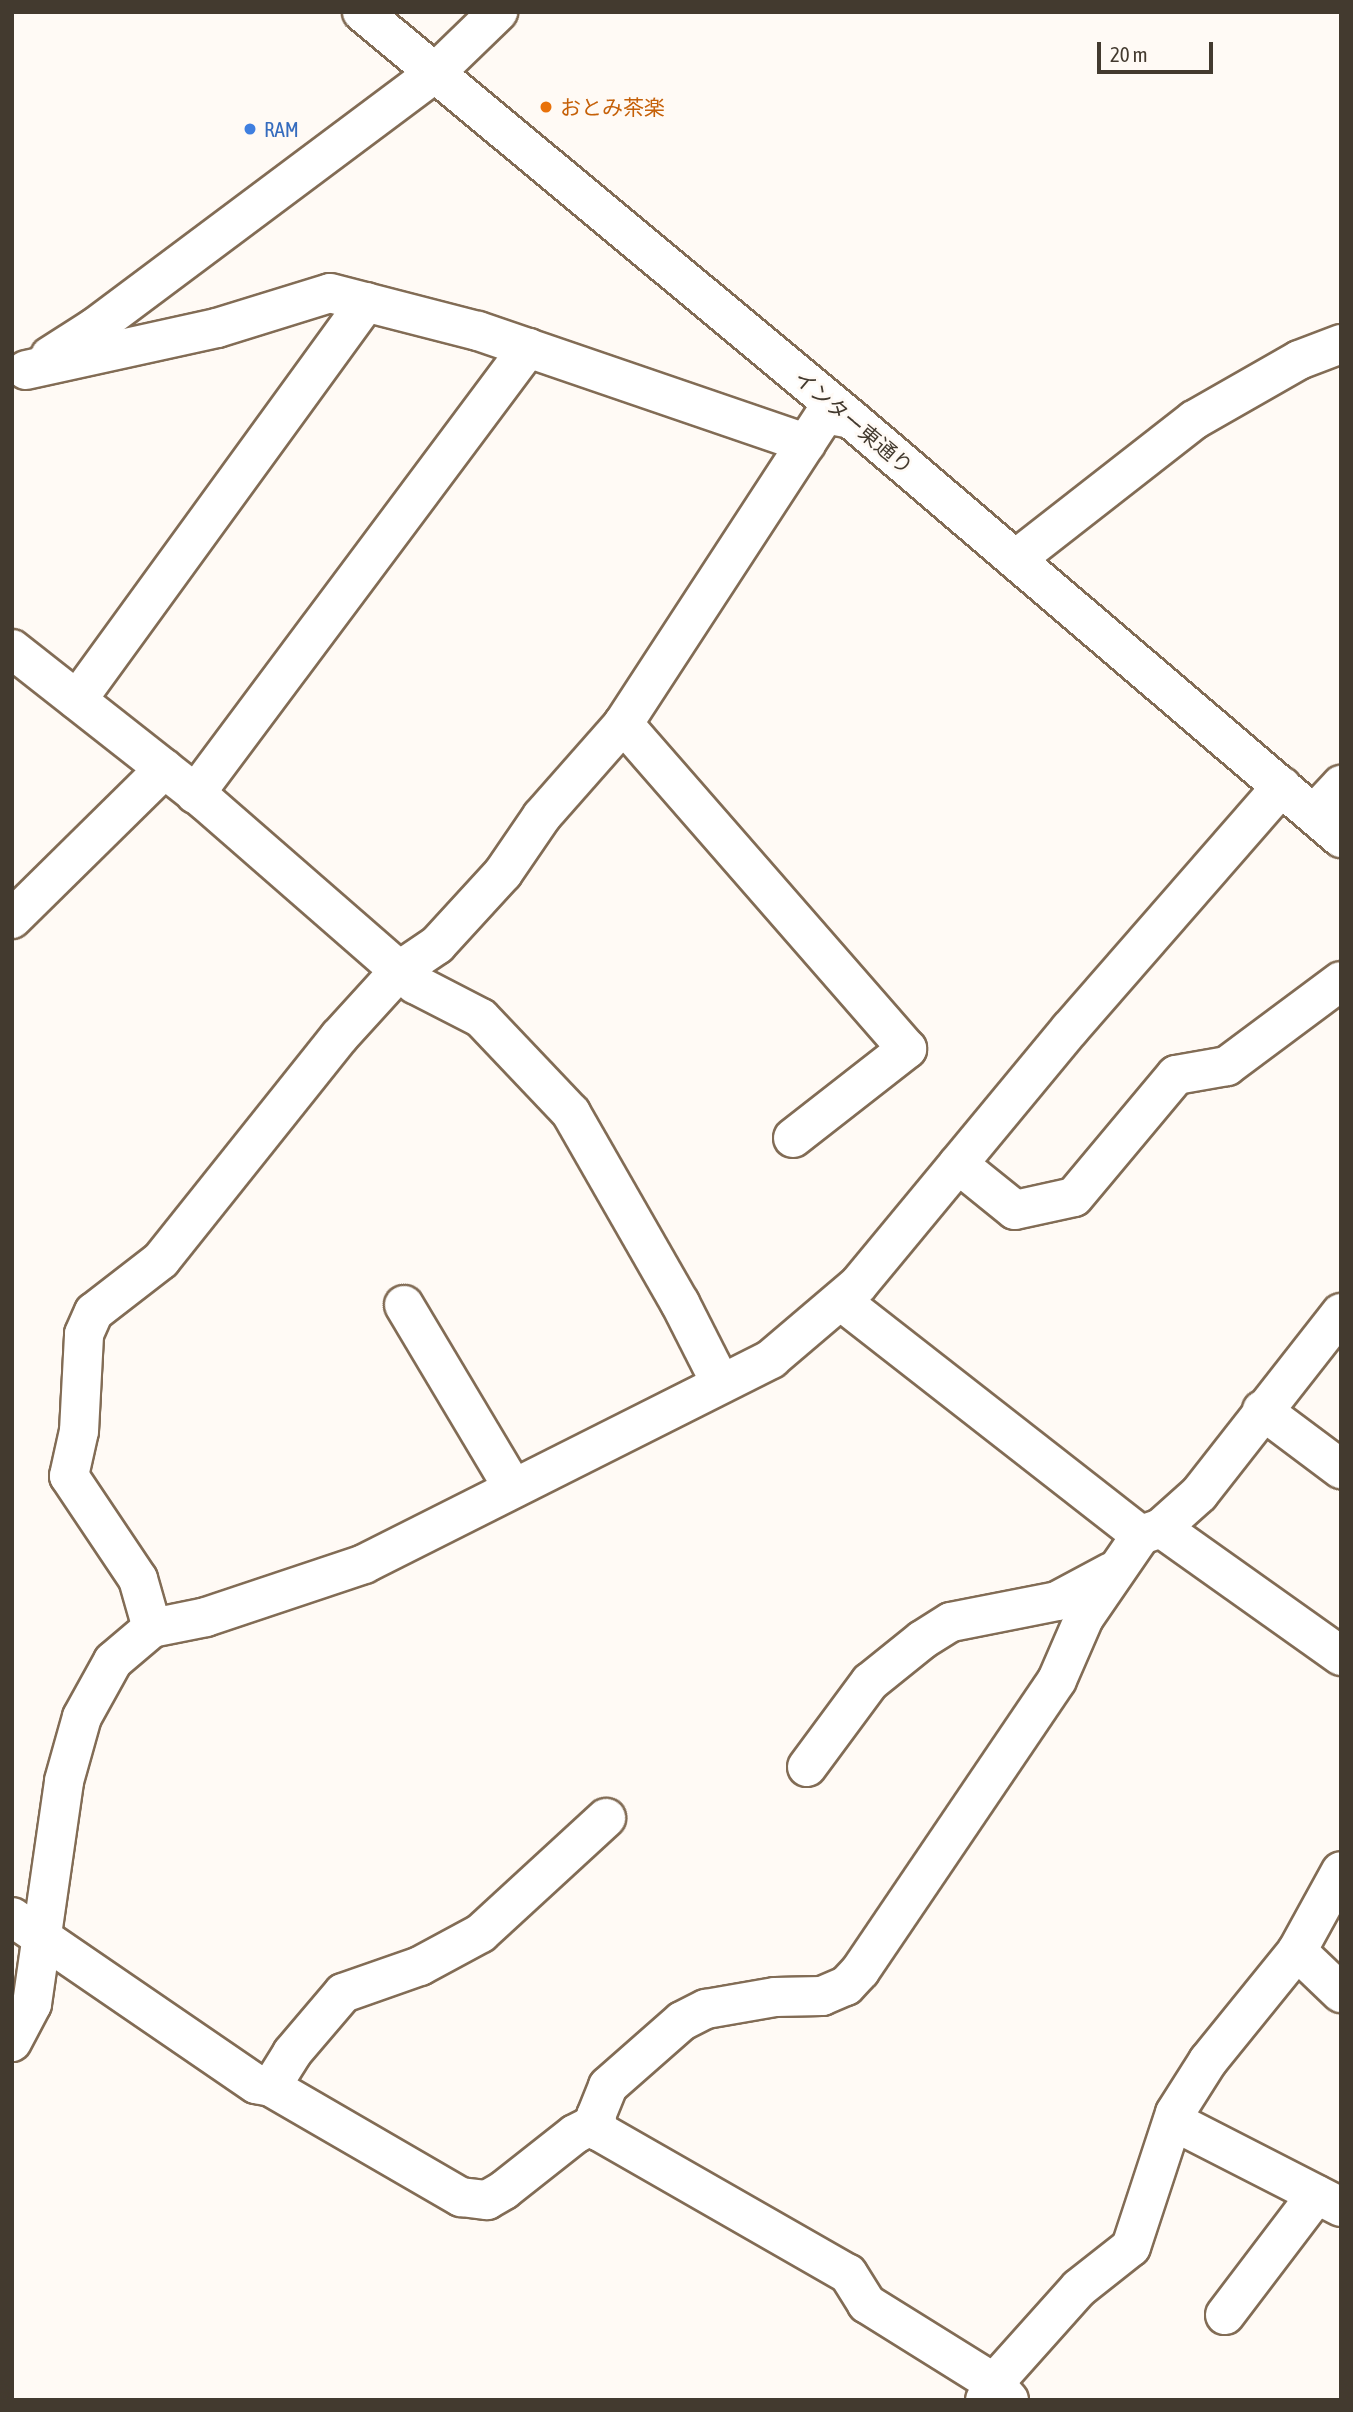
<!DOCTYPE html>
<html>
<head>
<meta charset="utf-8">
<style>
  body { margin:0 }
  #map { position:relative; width:1353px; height:2412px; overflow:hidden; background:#fffaf5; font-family:"Asap Condensed","Noto Sans JP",sans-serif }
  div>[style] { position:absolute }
  .roads { filter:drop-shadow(2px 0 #826c55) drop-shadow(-2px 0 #826c55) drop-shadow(0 2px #826c55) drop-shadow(0 -2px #826c55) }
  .minor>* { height:38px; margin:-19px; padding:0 19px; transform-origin:19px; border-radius:19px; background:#fff }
  .major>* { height:38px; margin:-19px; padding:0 19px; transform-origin:19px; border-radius:19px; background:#fff }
  .dots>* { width:19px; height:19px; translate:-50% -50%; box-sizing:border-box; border:4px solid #fffaf5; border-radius:50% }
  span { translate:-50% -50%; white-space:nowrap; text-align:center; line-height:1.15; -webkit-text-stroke:5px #fffaf5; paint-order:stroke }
  .food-label { font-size:21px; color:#c56008 }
  .left { translate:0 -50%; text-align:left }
  .shop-label { font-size:21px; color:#366cbe }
  .street-label { font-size:21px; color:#433a2f }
  .frame { position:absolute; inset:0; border:14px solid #433a2f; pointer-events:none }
  .scale { position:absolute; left:1097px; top:42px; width:116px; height:32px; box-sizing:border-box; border:4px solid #433a2f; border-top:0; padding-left:9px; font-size:21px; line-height:24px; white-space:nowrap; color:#433a2f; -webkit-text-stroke:5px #fffaf5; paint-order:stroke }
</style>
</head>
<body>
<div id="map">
  <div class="roads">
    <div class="minor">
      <i style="left:50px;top:356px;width:52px;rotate:-32.5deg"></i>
      <i style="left:94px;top:328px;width:426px;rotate:-36.8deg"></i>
      <i style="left:435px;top:73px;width:88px;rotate:-44.1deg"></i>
      <i style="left:26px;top:370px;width:196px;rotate:-12.4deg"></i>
      <i style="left:217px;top:328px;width:118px;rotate:-17.2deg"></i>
      <i style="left:330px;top:293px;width:153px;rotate:14.4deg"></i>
      <i style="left:478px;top:331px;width:347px;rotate:18.9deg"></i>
      <i style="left:1016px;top:559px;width:226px;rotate:-38deg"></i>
      <i style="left:1194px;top:420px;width:121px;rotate:-29.7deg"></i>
      <i style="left:1299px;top:360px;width:45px;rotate:-20.9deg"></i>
      <i style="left:12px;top:649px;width:246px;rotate:38.2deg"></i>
      <i style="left:205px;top:801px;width:279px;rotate:41.1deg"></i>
      <i style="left:415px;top:984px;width:74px;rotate:27.3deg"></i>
      <i style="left:481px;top:1018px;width:131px;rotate:46.5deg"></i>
      <i style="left:571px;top:1113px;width:219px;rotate:60.2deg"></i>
      <i style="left:680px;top:1303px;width:89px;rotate:63.1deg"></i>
      <i style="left:77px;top:700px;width:492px;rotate:-54deg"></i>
      <i style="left:195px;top:794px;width:557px;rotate:-53.25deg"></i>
      <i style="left:1314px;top:814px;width:40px;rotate:-47deg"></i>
      <i style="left:12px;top:919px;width:214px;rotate:-44.6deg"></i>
      <i style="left:793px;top:1138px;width:145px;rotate:-38deg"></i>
      <i style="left:907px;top:1049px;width:432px;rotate:-131.1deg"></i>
      <i style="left:623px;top:724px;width:370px;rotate:-56.9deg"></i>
      <i style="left:825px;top:414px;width:26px;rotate:11deg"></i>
      <i style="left:958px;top:1164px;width:73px;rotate:38.9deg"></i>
      <i style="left:1015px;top:1210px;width:60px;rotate:-12.4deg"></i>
      <i style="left:1074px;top:1197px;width:159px;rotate:-50.1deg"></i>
      <i style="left:1176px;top:1075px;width:52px;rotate:-10deg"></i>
      <i style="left:1227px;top:1066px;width:142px;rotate:-36.7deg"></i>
      <i style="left:841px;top:1301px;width:380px;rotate:38deg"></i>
      <i style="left:404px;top:1305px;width:213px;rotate:59.2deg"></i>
      <i style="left:1262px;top:1410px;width:99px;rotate:36.8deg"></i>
      <i style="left:1161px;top:1528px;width:221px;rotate:35.4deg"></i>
      <i style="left:152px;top:1628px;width:51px;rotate:-105.9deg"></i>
      <i style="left:138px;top:1579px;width:124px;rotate:-123.8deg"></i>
      <i style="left:69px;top:1476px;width:46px;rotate:-77.5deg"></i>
      <i style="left:79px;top:1431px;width:97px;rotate:-87deg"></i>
      <i style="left:84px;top:1334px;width:24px;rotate:-66deg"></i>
      <i style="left:94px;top:1312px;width:85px;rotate:-37.8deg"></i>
      <i style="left:161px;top:1260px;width:285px;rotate:-51.4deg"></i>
      <i style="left:339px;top:1037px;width:91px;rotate:-47.7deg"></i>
      <i style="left:400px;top:970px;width:45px;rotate:-34deg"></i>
      <i style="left:437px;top:945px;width:98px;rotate:-47.5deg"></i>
      <i style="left:503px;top:873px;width:69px;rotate:-55.6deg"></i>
      <i style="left:542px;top:816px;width:124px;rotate:-48.6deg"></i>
      <i style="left:807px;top:1767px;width:106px;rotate:-53.5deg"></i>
      <i style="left:870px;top:1682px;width:67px;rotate:-38.9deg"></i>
      <i style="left:922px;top:1640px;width:34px;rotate:-32deg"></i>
      <i style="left:951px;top:1622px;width:108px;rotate:-11.2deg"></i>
      <i style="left:1057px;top:1601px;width:61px;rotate:-28.2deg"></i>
      <i style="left:12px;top:1917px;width:296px;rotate:34.4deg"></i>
      <i style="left:256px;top:2084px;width:15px;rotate:11deg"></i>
      <i style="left:271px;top:2087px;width:220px;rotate:30.1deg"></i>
      <i style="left:461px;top:2197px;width:26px;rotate:7deg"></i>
      <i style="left:487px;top:2200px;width:20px;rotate:-30deg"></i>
      <i style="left:504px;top:2190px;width:90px;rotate:-38.3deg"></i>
      <i style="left:575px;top:2134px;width:25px;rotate:-27deg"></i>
      <i style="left:1297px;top:1951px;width:61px;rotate:43.7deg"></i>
      <i style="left:12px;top:2042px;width:43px;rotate:-62.2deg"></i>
      <i style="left:32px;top:2004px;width:225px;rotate:-81.8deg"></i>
      <i style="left:64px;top:1781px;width:66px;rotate:-74.3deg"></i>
      <i style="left:82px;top:1717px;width:64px;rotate:-61deg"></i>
      <i style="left:113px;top:1661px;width:51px;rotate:-40.2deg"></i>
      <i style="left:152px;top:1628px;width:55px;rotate:-11.5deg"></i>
      <i style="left:206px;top:1617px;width:167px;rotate:-18.5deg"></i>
      <i style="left:364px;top:1564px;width:456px;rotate:-26.7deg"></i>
      <i style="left:771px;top:1359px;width:114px;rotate:-40.4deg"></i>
      <i style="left:858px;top:1285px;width:332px;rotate:-50.4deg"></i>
      <i style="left:1070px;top:1029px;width:322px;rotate:-48.9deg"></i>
      <i style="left:271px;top:2087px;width:40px;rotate:-58deg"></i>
      <i style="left:292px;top:2053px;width:79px;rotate:-49.6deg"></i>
      <i style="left:343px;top:1993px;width:82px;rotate:-19.3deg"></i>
      <i style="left:420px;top:1966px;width:69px;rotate:-28.4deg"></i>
      <i style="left:481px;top:1933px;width:170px;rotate:-42.6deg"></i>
      <i style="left:1173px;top:2121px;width:189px;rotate:27.1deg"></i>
      <i style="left:1225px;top:2315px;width:151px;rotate:-52.8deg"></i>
      <i style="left:985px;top:2400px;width:19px;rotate:-62deg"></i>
      <i style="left:994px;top:2383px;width:127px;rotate:-48.2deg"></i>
      <i style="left:1079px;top:2288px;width:66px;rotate:-38.3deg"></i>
      <i style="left:1131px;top:2247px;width:141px;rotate:-71.8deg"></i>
      <i style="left:1175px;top:2113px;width:62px;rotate:-57.6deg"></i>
      <i style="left:1208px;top:2061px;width:141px;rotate:-51deg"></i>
      <i style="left:1297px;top:1951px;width:91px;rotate:-61.2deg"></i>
      <i style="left:1009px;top:2400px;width:23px;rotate:-131deg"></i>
      <i style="left:994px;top:2383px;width:150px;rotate:-148.1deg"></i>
      <i style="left:867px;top:2304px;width:36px;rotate:-122deg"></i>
      <i style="left:848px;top:2274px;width:288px;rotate:-150.2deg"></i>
      <i style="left:598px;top:2131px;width:15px;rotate:-98deg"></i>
      <i style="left:596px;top:2116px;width:32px;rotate:-68deg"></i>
      <i style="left:608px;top:2086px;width:98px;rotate:-41.3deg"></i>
      <i style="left:682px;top:2021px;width:27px;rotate:-27deg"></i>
      <i style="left:706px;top:2009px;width:70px;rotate:-9.9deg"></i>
      <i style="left:775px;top:1997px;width:47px;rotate:-1.2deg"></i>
      <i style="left:822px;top:1996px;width:26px;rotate:-23deg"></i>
      <i style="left:846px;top:1986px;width:21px;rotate:-47deg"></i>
      <i style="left:860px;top:1971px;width:351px;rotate:-55.9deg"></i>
      <i style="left:1057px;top:1680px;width:68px;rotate:-66.5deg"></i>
      <i style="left:1084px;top:1618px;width:101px;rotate:-55.5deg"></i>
      <i style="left:1141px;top:1535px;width:21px;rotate:-19deg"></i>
      <i style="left:1161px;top:1528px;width:51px;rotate:-41.8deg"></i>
      <i style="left:1199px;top:1494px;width:230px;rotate:-51.9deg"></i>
    </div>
    <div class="major">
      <i style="left:362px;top:12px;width:636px;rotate:39.77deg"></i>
      <i style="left:851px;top:419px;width:645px;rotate:40.53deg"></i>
    </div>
  </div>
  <div class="dots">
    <i style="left:546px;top:107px;background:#e8710a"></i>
    <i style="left:250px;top:129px;background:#3f7fe0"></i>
  </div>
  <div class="food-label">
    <span class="left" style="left:560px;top:107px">おとみ茶楽</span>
  </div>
  <div class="shop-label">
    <span class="left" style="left:264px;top:129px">RAM</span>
  </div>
  <div class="street-label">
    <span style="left:854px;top:422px;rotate:40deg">インター東通り</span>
  </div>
  <div class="frame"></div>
  <div class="scale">20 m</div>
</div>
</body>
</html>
